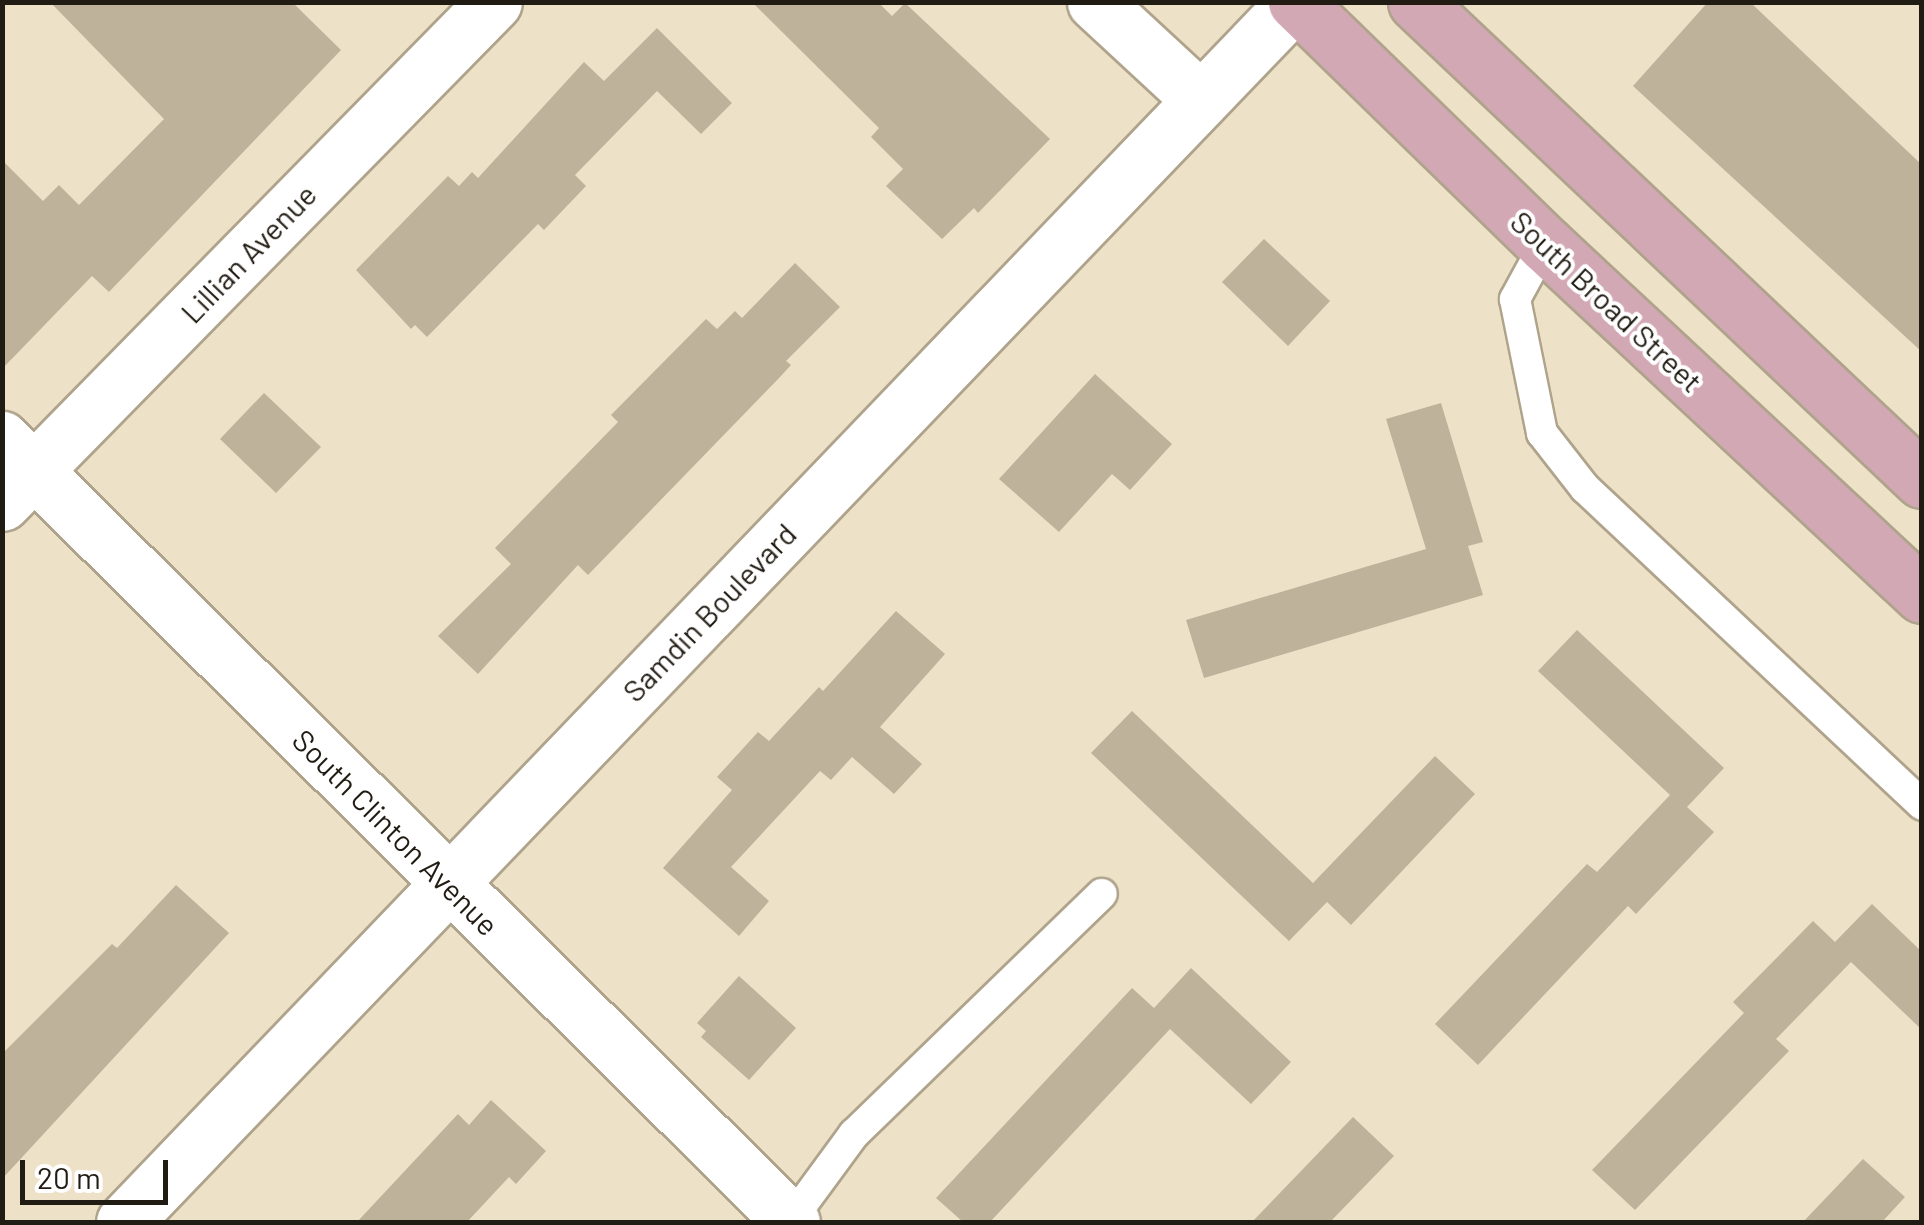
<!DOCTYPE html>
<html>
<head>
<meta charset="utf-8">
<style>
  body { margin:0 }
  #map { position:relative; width:1924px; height:1225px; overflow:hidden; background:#ede1c7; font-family:Barlow,sans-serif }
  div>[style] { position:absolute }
  .building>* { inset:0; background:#beb29a }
  .roads { filter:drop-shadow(2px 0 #afa38c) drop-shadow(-2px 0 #afa38c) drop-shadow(0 2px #afa38c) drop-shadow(0 -2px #afa38c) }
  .lane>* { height:30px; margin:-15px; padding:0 15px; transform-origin:15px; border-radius:15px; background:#fff }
  .street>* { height:55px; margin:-27.5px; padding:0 27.5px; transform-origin:27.5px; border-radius:27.5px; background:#fff }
  .primary>* { height:55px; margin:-27.5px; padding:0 27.5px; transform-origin:27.5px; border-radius:27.5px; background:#d3a8b5 }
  span { translate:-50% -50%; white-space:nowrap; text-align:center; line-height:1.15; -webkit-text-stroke:8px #fff; paint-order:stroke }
  .street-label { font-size:30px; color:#211c13 }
  .frame { position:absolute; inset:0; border:5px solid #211c13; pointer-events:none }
  .scale { position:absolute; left:20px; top:1160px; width:148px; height:45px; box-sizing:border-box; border:5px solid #211c13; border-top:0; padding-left:12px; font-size:30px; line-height:35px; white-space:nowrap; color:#211c13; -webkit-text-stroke:8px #fff; paint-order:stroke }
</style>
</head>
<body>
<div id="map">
  <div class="building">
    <i style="clip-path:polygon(50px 2px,292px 2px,341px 50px,109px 292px,92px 276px,2px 369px,2px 160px,43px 201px,59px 185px,79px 205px,164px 119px)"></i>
    <i style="clip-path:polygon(752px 2px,878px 2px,892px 16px,905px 3px,1050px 139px,978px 213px,974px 208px,942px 239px,886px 186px,903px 169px,871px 137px,879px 128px)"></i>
    <i style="clip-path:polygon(1708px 2px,1750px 2px,1922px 165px,1922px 352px,1633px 86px)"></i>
    <i style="clip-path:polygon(657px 28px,732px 103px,701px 134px,657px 91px,575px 175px,586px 186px,544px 230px,538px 224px,427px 337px,415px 325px,411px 329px,356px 270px,448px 176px,459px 186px,472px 172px,478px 178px,584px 62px,604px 81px)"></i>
    <i style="clip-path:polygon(1264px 239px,1330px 301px,1288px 346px,1222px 282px)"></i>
    <i style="clip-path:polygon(795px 263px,840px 307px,786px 361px,791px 365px,780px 377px,588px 575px,578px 565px,478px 674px,438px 636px,511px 564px,495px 548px,618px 422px,611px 415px,706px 319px,717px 329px,735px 311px,742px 318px)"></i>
    <i style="clip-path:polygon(1095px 374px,1172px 444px,1130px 490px,1112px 474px,1059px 532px,999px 479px)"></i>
    <i style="clip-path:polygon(264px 393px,321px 447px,276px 493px,220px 439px)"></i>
    <i style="clip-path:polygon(1441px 403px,1483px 542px,1468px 546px,1483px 595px,1204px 678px,1186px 620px,1426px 549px,1386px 419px)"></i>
    <i style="clip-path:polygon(896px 611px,945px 654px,880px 727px,922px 764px,894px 794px,852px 757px,831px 780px,820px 771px,731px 867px,769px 901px,739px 936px,663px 868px,732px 790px,717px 777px,758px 732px,769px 741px,819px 687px,823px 691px)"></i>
    <i style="clip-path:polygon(1577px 630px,1724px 768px,1687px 807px,1714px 832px,1636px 914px,1628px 906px,1478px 1065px,1435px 1024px,1587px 864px,1597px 872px,1670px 795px,1538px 671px)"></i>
    <i style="clip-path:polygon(1132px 711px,1313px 883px,1435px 756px,1475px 794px,1351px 925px,1327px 902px,1289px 941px,1091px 753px)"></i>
    <i style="clip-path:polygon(176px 885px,229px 933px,2px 1179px,2px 1054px,112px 944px,117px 948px)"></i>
    <i style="clip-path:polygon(1872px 904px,1922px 952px,1922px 1030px,1851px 962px,1776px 1039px,1789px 1051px,1635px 1210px,1592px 1170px,1744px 1013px,1733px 1002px,1813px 921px,1835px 942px)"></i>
    <i style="clip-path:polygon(1191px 968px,1291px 1062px,1251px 1104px,1170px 1029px,990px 1222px,963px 1222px,936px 1198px,1132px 988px,1154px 1008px)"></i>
    <i style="clip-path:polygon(739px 976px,796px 1028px,749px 1080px,701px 1037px,706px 1031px,697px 1023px)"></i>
    <i style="clip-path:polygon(491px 1100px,546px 1151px,516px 1184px,509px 1177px,467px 1222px,357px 1222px,458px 1114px,469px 1125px)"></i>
    <i style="clip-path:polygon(1353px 1117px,1394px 1156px,1330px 1222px,1252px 1222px)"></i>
    <i style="clip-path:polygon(1863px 1159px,1905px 1197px,1882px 1222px,1803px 1222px)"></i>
  </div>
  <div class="roads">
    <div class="lane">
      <i style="left:1545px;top:244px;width:63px;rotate:118.6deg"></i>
      <i style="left:1515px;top:299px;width:137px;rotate:78.6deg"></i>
      <i style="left:1542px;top:433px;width:70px;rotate:52deg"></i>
      <i style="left:1585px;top:488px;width:463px;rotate:43.2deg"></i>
      <i style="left:790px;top:1221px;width:108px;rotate:-53.7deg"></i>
      <i style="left:854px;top:1134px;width:345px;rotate:-44.1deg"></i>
    </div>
    <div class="street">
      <i style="left:1095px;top:2px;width:144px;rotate:42.8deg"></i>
      <i style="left:2px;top:439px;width:1112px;rotate:44.75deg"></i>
      <i style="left:2px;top:503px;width:702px;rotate:-45.52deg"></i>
      <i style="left:124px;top:1222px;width:1691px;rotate:-46.17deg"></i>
    </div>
    <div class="primary">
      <i style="left:1296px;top:2px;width:347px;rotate:44.2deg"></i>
      <i style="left:1545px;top:244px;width:515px;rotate:42.95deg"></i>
      <i style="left:1416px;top:2px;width:696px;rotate:43.37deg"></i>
    </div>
  </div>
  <div class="street-label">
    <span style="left:248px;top:253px;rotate:-46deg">Lillian Avenue</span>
    <span style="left:1607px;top:301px;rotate:43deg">South Broad Street</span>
    <span style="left:709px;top:612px;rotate:-46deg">Samdin Boulevard</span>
    <span style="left:396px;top:832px;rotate:45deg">South Clinton Avenue</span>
  </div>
  <div class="frame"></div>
  <div class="scale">20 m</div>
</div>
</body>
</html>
